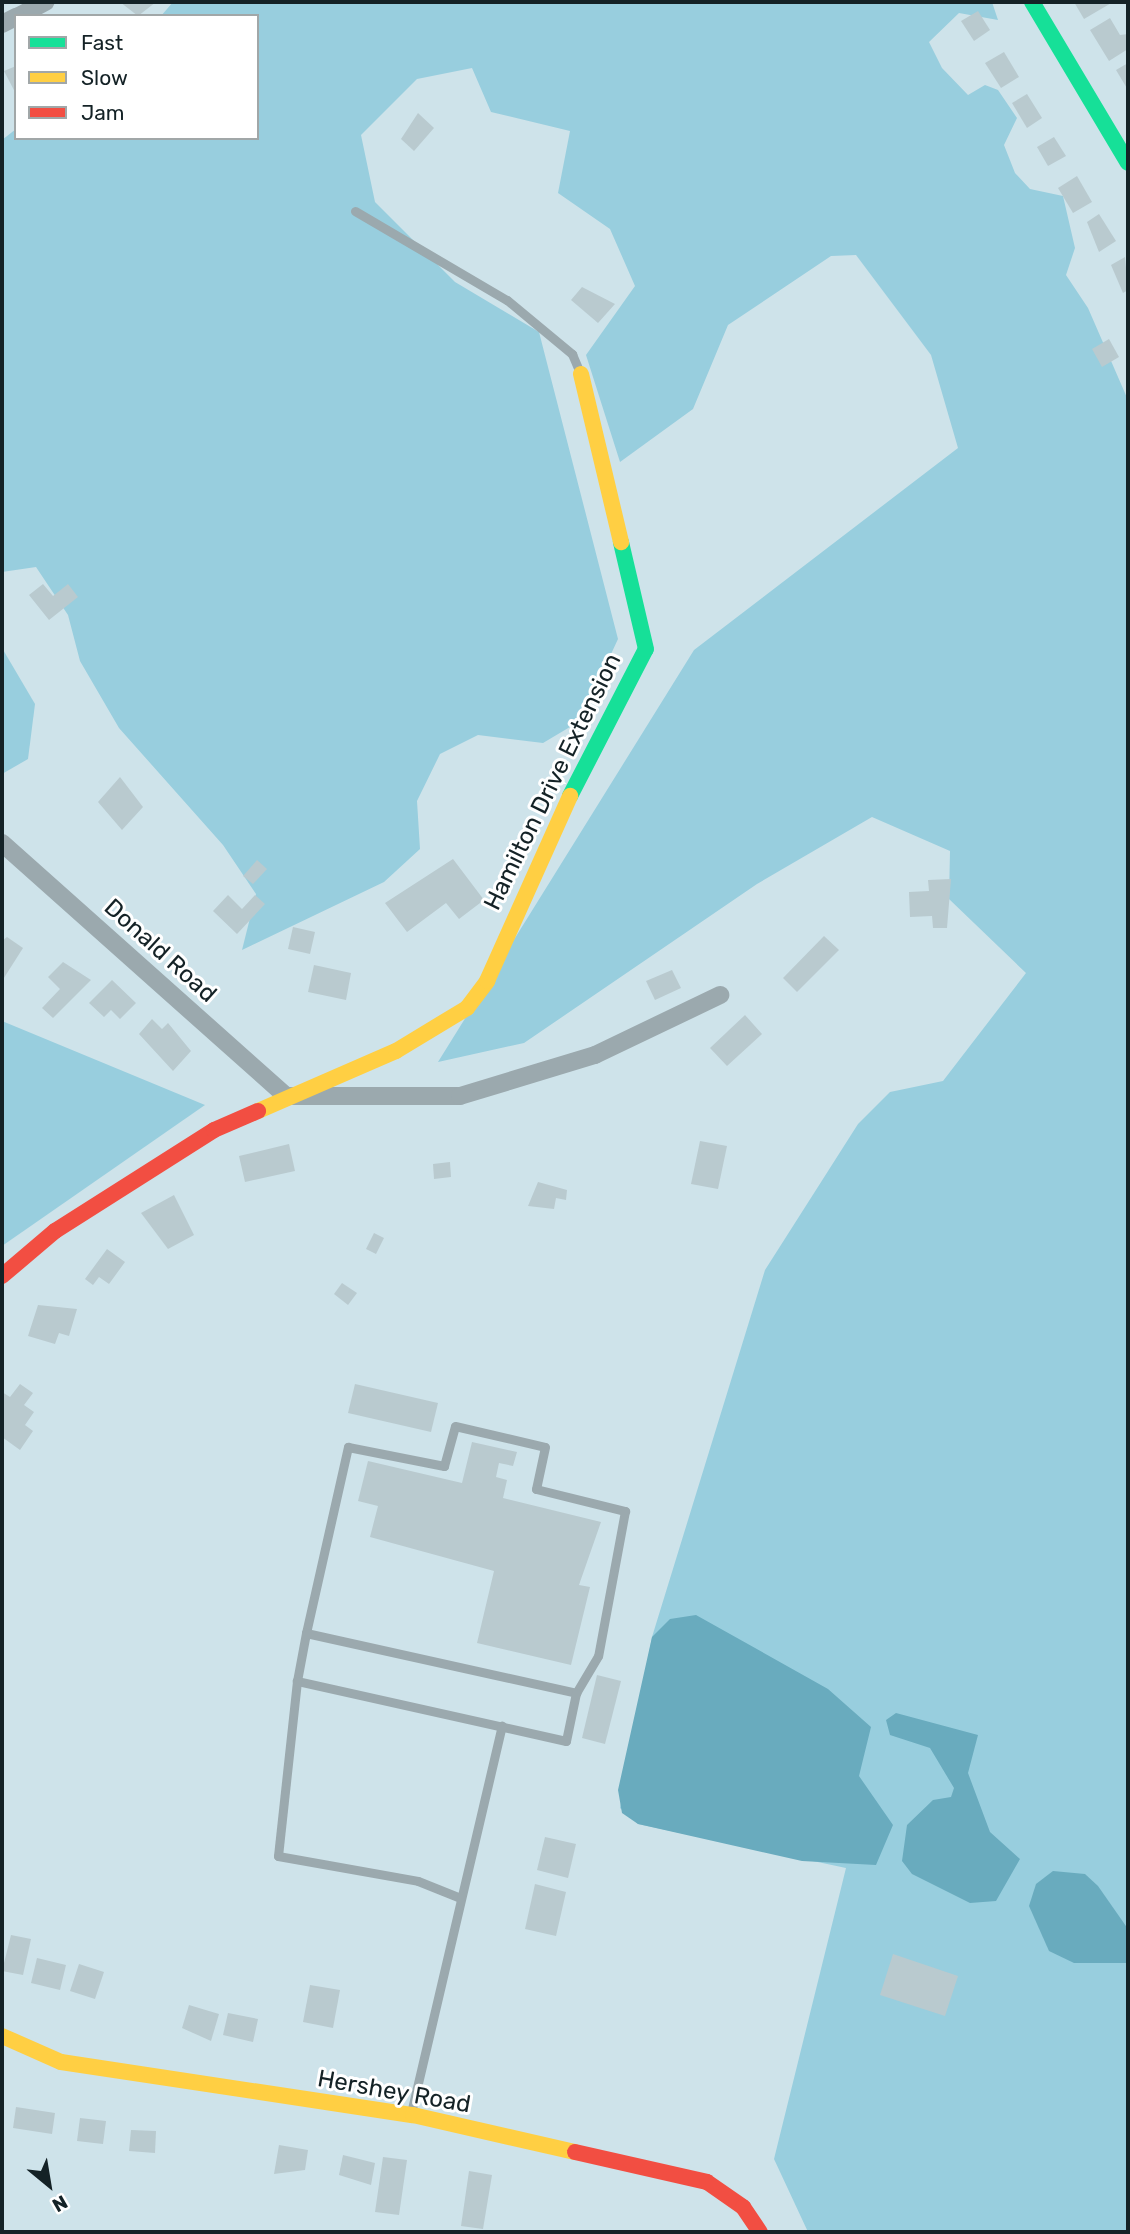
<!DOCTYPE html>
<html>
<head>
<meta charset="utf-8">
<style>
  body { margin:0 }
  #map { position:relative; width:1130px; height:2234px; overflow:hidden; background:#cee3ea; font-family:Rubik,sans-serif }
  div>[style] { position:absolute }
  .green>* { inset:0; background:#98cede }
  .water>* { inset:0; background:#69abbe }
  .building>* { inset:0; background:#b9cacf }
  .lane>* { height:9px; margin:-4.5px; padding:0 4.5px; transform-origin:4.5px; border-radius:4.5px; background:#9ba9ae }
  .street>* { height:18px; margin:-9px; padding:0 9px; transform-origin:9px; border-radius:9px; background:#9ba9ae }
  .fast>* { height:16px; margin:-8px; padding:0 8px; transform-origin:8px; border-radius:8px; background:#16e098 }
  .slow>* { height:16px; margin:-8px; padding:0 8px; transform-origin:8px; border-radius:8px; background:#ffcf43 }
  .jam>* { height:16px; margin:-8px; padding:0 8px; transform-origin:8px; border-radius:8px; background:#f24e42 }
  span { translate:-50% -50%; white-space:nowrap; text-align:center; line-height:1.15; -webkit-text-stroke:6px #fff; paint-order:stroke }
  .street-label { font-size:24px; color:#142226 }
  .frame { position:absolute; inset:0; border:4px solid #142226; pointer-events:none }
  .legend { position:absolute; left:14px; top:14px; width:245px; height:126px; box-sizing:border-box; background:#fff; border:2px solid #a1a7a8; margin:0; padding:9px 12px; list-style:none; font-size:21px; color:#142226 }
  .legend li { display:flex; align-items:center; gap:14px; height:35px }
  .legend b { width:35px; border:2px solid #a1a7a8 }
  .north { position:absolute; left:14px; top:2150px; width:70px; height:70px; -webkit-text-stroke:5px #fff; paint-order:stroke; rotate:150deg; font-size:19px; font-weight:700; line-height:28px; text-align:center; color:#142226 }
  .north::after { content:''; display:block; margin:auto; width:24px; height:32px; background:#142226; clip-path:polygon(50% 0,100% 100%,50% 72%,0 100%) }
</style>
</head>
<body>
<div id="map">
  <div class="green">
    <i style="clip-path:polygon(173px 2px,992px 2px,998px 20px,959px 13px,929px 42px,942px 68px,968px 95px,985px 85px,998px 90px,1017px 118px,1004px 145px,1015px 173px,1030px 189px,1063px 196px,1075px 248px,1066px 275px,1088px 308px,1128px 400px,1128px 2232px,808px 2232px,774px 2159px,846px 1868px,638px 1824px,620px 1808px,652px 1637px,765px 1270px,858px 1124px,890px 1092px,943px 1081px,1026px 973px,949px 899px,950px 851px,872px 817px,757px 884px,524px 1043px,438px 1062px,694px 650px,958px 448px,931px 355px,856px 255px,831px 256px,728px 325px,693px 409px,620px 462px,586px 355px,635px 286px,610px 229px,558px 193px,570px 131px,491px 112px,472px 68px,417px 79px,361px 135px,375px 202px,455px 282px,539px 332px,618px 639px,580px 721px,543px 743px,478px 735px,440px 754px,417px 801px,420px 849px,384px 882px,242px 950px,256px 894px,223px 845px,119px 728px,80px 661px,68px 615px,36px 567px,2px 572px,2px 140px,16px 129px,16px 138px,257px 138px,257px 16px,161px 16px)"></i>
    <i style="clip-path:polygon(2px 648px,35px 704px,28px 759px,2px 774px)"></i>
    <i style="clip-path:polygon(2px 1021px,205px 1105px,2px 1246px)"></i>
  </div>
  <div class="water">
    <i style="clip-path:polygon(696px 1615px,828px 1689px,871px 1727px,859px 1776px,893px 1825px,876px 1865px,802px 1861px,638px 1824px,622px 1813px,618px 1790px,652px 1637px,670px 1619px)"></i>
    <i style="clip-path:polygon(896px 1713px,978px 1735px,968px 1773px,990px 1832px,1020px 1859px,996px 1901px,970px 1903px,912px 1874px,902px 1861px,907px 1825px,933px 1800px,951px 1797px,954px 1788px,930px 1748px,890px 1735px,886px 1720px)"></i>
    <i style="clip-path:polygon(1053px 1871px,1085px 1874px,1098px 1886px,1128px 1929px,1128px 1963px,1074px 1963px,1049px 1951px,1029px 1906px,1036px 1884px)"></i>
  </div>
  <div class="building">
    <i style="clip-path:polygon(120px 2px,156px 2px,138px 16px)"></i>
    <i style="clip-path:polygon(1074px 2px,1113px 2px,1084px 19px)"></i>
    <i style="clip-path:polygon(978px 11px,990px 30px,974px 41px,961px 21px)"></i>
    <i style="clip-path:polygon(1110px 18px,1120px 35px,1128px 34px,1128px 49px,1109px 61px,1090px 30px)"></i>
    <i style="clip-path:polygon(1004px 52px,1019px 77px,1001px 88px,985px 63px)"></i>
    <i style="clip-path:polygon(1128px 63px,1128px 90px,1116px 70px)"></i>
    <i style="clip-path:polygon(16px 66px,16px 94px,4px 71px)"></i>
    <i style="clip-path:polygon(1027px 94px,1042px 118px,1027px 128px,1012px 103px)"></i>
    <i style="clip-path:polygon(418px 113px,434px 128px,414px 151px,401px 139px)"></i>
    <i style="clip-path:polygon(1054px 137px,1066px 156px,1048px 166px,1037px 147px)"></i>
    <i style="clip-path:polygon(1077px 176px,1092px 202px,1073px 213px,1058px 188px)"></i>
    <i style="clip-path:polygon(1099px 214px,1116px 241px,1099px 252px,1087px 222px)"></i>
    <i style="clip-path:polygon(1125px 257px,1128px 290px,1123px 293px,1111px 265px)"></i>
    <i style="clip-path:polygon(582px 287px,615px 304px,598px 323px,571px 300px)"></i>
    <i style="clip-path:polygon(1109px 339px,1119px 357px,1102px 367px,1092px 349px)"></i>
    <i style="clip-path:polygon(43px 584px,53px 596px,68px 584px,78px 597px,49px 620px,29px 595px)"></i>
    <i style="clip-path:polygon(120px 777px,143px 807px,122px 830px,98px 802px)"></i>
    <i style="clip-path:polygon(453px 859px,484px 900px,459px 919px,446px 903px,407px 932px,385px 903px)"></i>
    <i style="clip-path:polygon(257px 860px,267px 869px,253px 884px,243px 876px)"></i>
    <i style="clip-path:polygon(951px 879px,947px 928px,933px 928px,932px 916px,910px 917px,909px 892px,929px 891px,928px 880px)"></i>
    <i style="clip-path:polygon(228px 895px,242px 909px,255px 895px,265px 904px,237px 934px,213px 911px)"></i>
    <i style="clip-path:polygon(293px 927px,315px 932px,310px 954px,288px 949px)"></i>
    <i style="clip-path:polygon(824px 936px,839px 950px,797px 992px,783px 978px)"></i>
    <i style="clip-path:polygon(7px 937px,23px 948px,2px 981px,2px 941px)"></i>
    <i style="clip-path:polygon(63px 962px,91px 980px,53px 1018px,42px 1008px,60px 989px,48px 977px)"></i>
    <i style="clip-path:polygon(314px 965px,351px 973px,346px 1000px,308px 992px)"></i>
    <i style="clip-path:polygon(672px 970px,681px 988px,655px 1000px,646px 981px)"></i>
    <i style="clip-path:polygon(112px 980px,136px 1003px,120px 1019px,111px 1010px,104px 1017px,89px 1003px)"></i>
    <i style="clip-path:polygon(745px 1015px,762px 1034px,727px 1066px,710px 1048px)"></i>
    <i style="clip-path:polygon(152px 1019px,162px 1029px,168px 1023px,191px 1051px,173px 1071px,139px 1034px)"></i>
    <i style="clip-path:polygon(700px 1141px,727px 1146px,718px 1189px,691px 1184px)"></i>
    <i style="clip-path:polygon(289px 1144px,295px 1171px,245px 1182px,239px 1156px)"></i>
    <i style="clip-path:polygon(450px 1162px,451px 1177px,434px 1179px,433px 1164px)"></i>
    <i style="clip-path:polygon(538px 1182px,567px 1190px,566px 1200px,556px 1198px,554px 1209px,528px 1206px)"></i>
    <i style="clip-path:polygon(174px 1195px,194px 1235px,168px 1249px,141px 1213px)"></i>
    <i style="clip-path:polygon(374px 1233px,384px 1238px,376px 1254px,366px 1249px)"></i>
    <i style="clip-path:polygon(107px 1249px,125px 1262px,109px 1284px,99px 1277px,93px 1285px,85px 1279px)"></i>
    <i style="clip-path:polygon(342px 1283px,357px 1293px,348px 1305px,334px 1294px)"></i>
    <i style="clip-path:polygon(38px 1305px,77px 1309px,69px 1336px,59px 1333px,55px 1344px,28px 1336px)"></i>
    <i style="clip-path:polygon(20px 1384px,33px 1393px,24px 1405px,34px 1412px,25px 1425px,33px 1431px,20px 1450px,2px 1437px,2px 1392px,10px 1397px)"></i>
    <i style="clip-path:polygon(355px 1384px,438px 1403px,431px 1432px,348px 1413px)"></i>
    <i style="clip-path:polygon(472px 1442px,517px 1452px,513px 1466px,499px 1463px,496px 1477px,507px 1480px,503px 1498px,601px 1522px,579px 1585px,590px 1587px,571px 1665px,477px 1643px,494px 1571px,370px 1537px,378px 1506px,358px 1501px,368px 1461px,462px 1483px)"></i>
    <i style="clip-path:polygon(597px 1675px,621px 1681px,605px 1744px,582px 1738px)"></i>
    <i style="clip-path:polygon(545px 1837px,576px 1844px,568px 1878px,537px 1870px)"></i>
    <i style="clip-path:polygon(535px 1884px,566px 1892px,556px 1936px,525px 1929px)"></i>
    <i style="clip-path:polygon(11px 1935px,31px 1939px,23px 1975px,2px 1971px)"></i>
    <i style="clip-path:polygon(893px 1954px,958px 1976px,945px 2016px,880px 1995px)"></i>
    <i style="clip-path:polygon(37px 1958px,66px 1965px,60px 1990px,31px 1983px)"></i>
    <i style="clip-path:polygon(79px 1964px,104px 1972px,95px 1999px,70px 1991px)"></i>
    <i style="clip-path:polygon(310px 1985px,340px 1990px,333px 2028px,303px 2022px)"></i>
    <i style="clip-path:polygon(189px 2005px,219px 2014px,211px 2041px,182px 2028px)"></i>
    <i style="clip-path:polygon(228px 2013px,258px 2019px,253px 2042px,223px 2035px)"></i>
    <i style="clip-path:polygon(16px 2107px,55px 2113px,52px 2134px,13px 2128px)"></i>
    <i style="clip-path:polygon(80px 2118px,106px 2121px,103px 2144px,77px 2141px)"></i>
    <i style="clip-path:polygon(131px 2130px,156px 2131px,155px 2153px,129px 2151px)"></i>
    <i style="clip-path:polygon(279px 2145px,308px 2150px,305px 2170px,274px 2174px)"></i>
    <i style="clip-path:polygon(343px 2155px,375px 2163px,371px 2185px,339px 2175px)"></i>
    <i style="clip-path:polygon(383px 2157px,407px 2160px,399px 2215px,375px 2212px)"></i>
    <i style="clip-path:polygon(469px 2171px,492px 2175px,483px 2229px,461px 2226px)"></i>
  </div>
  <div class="lane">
    <i style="left:355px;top:211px;width:176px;rotate:30.4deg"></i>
    <i style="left:507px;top:300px;width:85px;rotate:39.7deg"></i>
    <i style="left:572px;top:354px;width:21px;rotate:67deg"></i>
    <i style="left:306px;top:1633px;width:191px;rotate:-77.3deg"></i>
    <i style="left:348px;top:1447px;width:98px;rotate:11.2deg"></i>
    <i style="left:444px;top:1466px;width:41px;rotate:-74.6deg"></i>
    <i style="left:455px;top:1426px;width:92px;rotate:13.1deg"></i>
    <i style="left:545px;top:1447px;width:43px;rotate:102.1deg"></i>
    <i style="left:536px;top:1489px;width:92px;rotate:13.9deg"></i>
    <i style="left:625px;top:1511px;width:147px;rotate:100.5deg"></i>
    <i style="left:598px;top:1656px;width:43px;rotate:120.7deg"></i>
    <i style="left:306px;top:1633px;width:277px;rotate:12.5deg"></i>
    <i style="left:576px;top:1693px;width:49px;rotate:101.8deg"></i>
    <i style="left:566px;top:1741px;width:276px;rotate:-167.4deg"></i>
    <i style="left:297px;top:1681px;width:49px;rotate:-79.4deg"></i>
    <i style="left:297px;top:1681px;width:176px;rotate:96.2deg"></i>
    <i style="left:278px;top:1856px;width:142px;rotate:10.1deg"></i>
    <i style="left:418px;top:1881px;width:43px;rotate:21.8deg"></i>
    <i style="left:411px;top:2113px;width:398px;rotate:-76.8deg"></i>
  </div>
  <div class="street">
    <i style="left:19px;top:16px;width:30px;rotate:-28deg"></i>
    <i style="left:2px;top:24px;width:16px;rotate:-27deg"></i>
    <i style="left:2px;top:843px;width:380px;rotate:41.7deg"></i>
    <i style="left:286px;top:1096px;width:174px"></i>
    <i style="left:460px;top:1096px;width:141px;rotate:-16.9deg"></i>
    <i style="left:595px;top:1055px;width:139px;rotate:-25.6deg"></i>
  </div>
  <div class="fast">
    <i style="left:1032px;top:2px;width:187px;rotate:59.2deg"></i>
    <i style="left:570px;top:796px;width:165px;rotate:-62.7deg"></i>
    <i style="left:646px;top:649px;width:110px;rotate:-103.2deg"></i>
  </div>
  <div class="slow">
    <i style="left:581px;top:374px;width:173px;rotate:76.6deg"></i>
    <i style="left:258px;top:1111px;width:150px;rotate:-23.5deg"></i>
    <i style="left:396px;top:1051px;width:83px;rotate:-31.2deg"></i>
    <i style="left:467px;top:1008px;width:34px;rotate:-53deg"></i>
    <i style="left:487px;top:981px;width:203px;rotate:-65.8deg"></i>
    <i style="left:2px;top:2036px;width:64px;rotate:23.8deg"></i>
    <i style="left:61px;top:2062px;width:356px;rotate:8.6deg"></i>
    <i style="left:413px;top:2115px;width:166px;rotate:12.9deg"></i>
  </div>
  <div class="jam">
    <i style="left:2px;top:1276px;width:70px;rotate:-40.3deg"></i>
    <i style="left:55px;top:1231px;width:188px;rotate:-32.4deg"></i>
    <i style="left:214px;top:1130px;width:48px;rotate:-23.4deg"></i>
    <i style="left:575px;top:2152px;width:135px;rotate:12.8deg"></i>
    <i style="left:707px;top:2182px;width:44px;rotate:34.8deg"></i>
    <i style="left:743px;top:2207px;width:30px;rotate:56deg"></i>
  </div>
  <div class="street-label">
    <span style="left:553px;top:782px;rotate:-64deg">Hamilton Drive Extension</span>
    <span style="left:160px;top:951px;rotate:42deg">Donald Road</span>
    <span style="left:394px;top:2092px;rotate:10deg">Hershey Road</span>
  </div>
  <div class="frame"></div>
  <ul class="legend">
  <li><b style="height:9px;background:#16e098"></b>Fast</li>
  <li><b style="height:9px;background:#ffcf43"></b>Slow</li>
  <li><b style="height:9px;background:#f24e42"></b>Jam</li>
  </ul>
  <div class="north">N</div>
</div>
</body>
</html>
